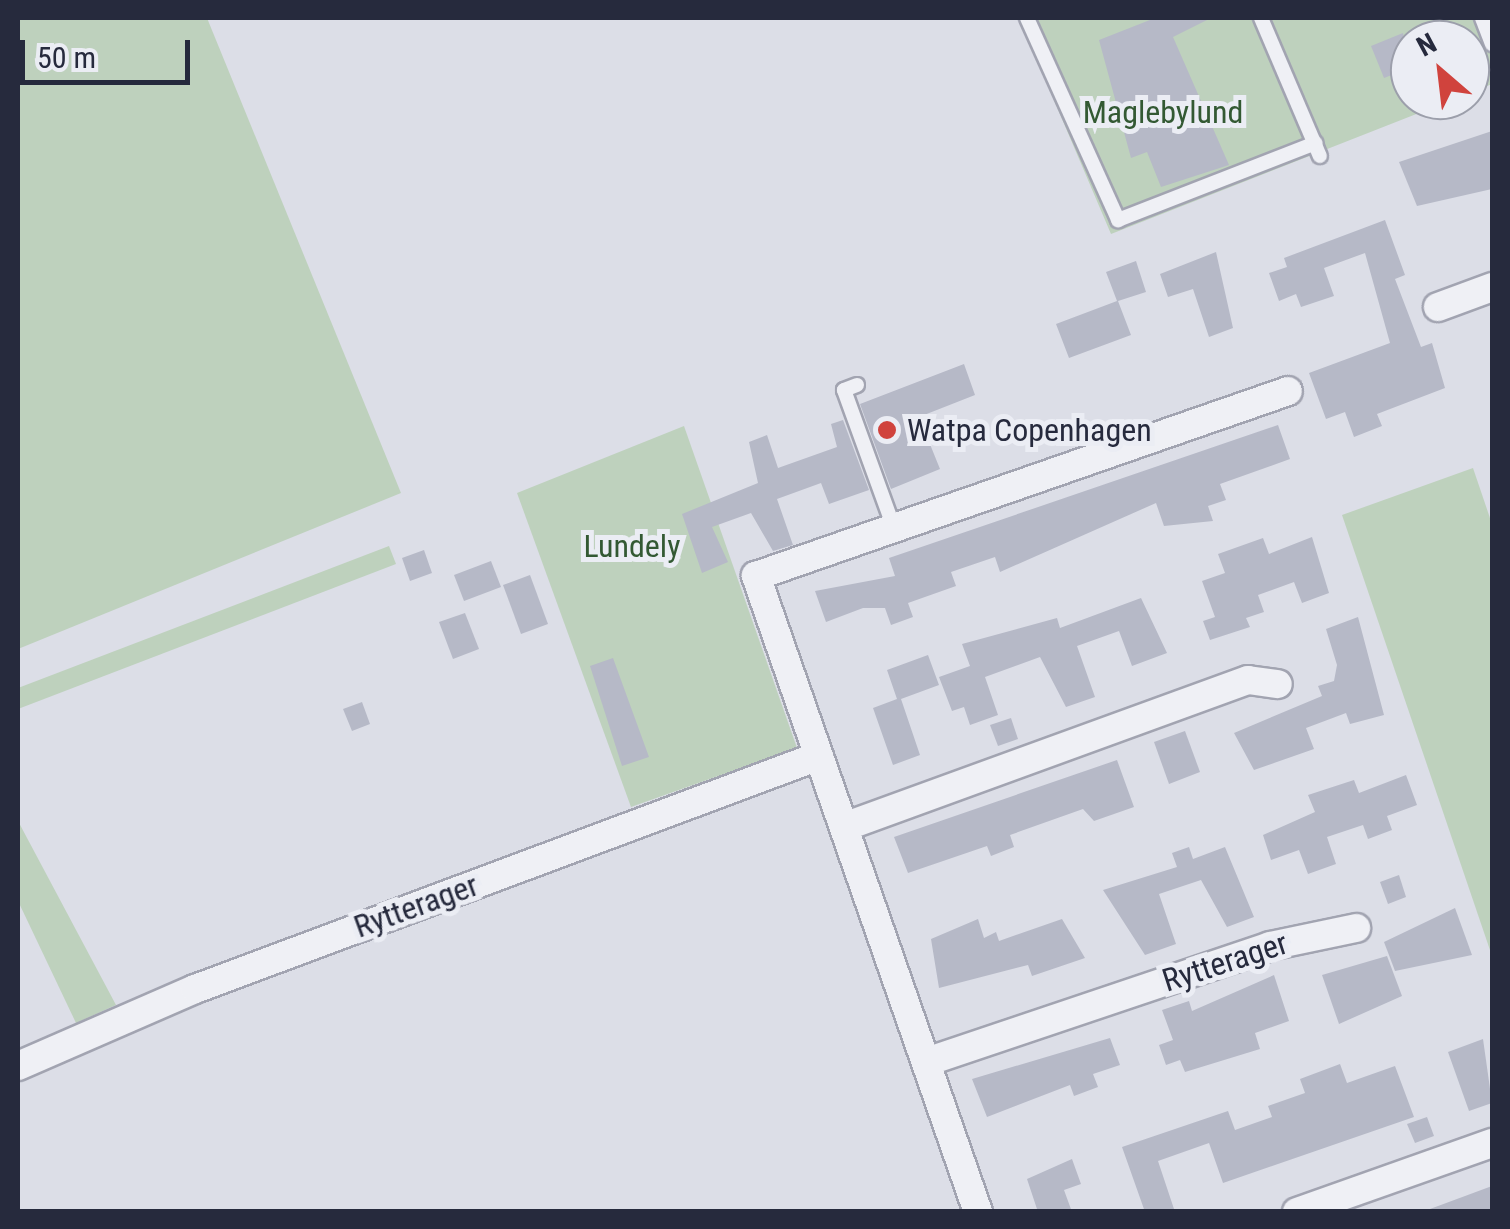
<!DOCTYPE html>
<html>
<head>
<meta charset="utf-8">
<style>
  body { margin:0 }
  #map { position:relative; width:1510px; height:1229px; overflow:hidden; background:#dcdee7; font-family:"Roboto Condensed",sans-serif }
  div>[style] { position:absolute }
  .green>* { inset:0; background:#bed1bd }
  .building>* { inset:0; background:#b6b9c7 }
  .roads { filter:drop-shadow(2px 0 #a2a4b1) drop-shadow(-2px 0 #a2a4b1) drop-shadow(0 2px #a2a4b1) drop-shadow(0 -2px #a2a4b1) }
  .service>* { height:14px; margin:-7px; padding:0 7px; transform-origin:7px; border-radius:7px; background:#eff0f5 }
  .minor>* { height:28px; margin:-14px; padding:0 14px; transform-origin:14px; border-radius:14px; background:#eff0f5 }
  .dots>* { width:28px; height:28px; translate:-50% -50%; box-sizing:border-box; border:5px solid #ebedf4; border-radius:50% }
  span { translate:-50% -50%; white-space:nowrap; text-align:center; line-height:1.15; -webkit-text-stroke:10px #ebedf4; paint-order:stroke }
  .park-label { font-size:32px; color:#335933 }
  .poi-label { font-size:32px; color:#262a3d }
  .left { translate:0 -50%; text-align:left }
  .street-label { font-size:32px; color:#262a3d }
  .frame { position:absolute; inset:0; border:20px solid #262a3d; pointer-events:none }
  .north { position:absolute; left:1390px; top:20px; width:100px; height:100px; box-sizing:border-box; background:#ebedf4; border:2px solid #9c9fab; border-radius:50%; rotate:332deg; font-size:28px; font-weight:700; line-height:40px; text-align:center; color:#262a3d }
  .north::after { content:''; display:block; margin:auto; width:35px; height:45px; background:#d0433d; clip-path:polygon(50% 0,100% 100%,50% 72%,0 100%) }
  .scale { position:absolute; left:20px; top:40px; width:170px; height:45px; box-sizing:border-box; border:5px solid #262a3d; border-top:0; padding-left:12px; font-size:30px; line-height:35px; white-space:nowrap; color:#262a3d; -webkit-text-stroke:8px #ebedf4; paint-order:stroke }
</style>
</head>
<body>
<div id="map">
  <div class="green">
    <i style="clip-path:polygon(18px 18px,207px 18px,401px 493px,18px 649px)"></i>
    <i style="clip-path:polygon(1019px 18px,1492px 18px,1492px 84px,1470px 93px,1470px 40px,1410px 40px,1410px 100px,1452px 100px,1111px 234px)"></i>
    <i style="clip-path:polygon(684px 426px,797px 748px,631px 807px,517px 493px)"></i>
    <i style="clip-path:polygon(1473px 468px,1492px 524px,1492px 956px,1342px 515px)"></i>
    <i style="clip-path:polygon(389px 546px,396px 564px,18px 709px,18px 688px)"></i>
    <i style="clip-path:polygon(18px 821px,116px 1005px,76px 1023px,18px 901px)"></i>
  </div>
  <div class="building">
    <i style="clip-path:polygon(1155px 18px,1211px 18px,1173px 37px,1229px 165px,1161px 187px,1147px 152px,1131px 158px,1099px 40px)"></i>
    <i style="clip-path:polygon(1403px 33px,1410px 68px,1384px 78px,1371px 46px)"></i>
    <i style="clip-path:polygon(1492px 131px,1492px 189px,1417px 206px,1399px 162px)"></i>
    <i style="clip-path:polygon(1385px 220px,1405px 275px,1395px 279px,1421px 347px,1432px 343px,1445px 388px,1377px 414px,1382px 426px,1354px 437px,1345px 412px,1326px 419px,1309px 373px,1390px 343px,1365px 253px,1324px 268px,1334px 296px,1301px 307px,1296px 294px,1279px 301px,1269px 273px,1287px 267px,1284px 258px)"></i>
    <i style="clip-path:polygon(1216px 252px,1233px 328px,1209px 337px,1193px 289px,1168px 297px,1160px 274px)"></i>
    <i style="clip-path:polygon(1136px 261px,1146px 292px,1118px 301px,1131px 335px,1069px 358px,1056px 324px,1117px 301px,1106px 272px)"></i>
    <i style="clip-path:polygon(964px 364px,975px 395px,919px 417px,940px 469px,891px 489px,860px 404px)"></i>
    <i style="clip-path:polygon(843px 420px,869px 490px,829px 504px,821px 483px,777px 499px,793px 545px,773px 551px,751px 513px,712px 527px,728px 562px,702px 573px,682px 514px,758px 483px,749px 442px,767px 435px,778px 468px,837px 447px,831px 424px)"></i>
    <i style="clip-path:polygon(1278px 425px,1290px 459px,1220px 484px,1226px 500px,1208px 506px,1213px 521px,1164px 526px,1156px 503px,1000px 572px,995px 557px,951px 572px,956px 586px,908px 603px,913px 617px,891px 625px,885px 608px,863px 608px,826px 622px,815px 591px,895px 576px,889px 558px)"></i>
    <i style="clip-path:polygon(1312px 537px,1329px 593px,1302px 603px,1294px 582px,1258px 595px,1264px 612px,1246px 618px,1250px 627px,1210px 640px,1203px 621px,1215px 617px,1202px 581px,1225px 573px,1218px 554px,1263px 538px,1269px 554px)"></i>
    <i style="clip-path:polygon(424px 550px,432px 573px,410px 581px,402px 558px)"></i>
    <i style="clip-path:polygon(491px 561px,501px 587px,464px 601px,454px 575px)"></i>
    <i style="clip-path:polygon(530px 575px,548px 624px,521px 634px,503px 585px)"></i>
    <i style="clip-path:polygon(1141px 598px,1167px 653px,1132px 666px,1119px 631px,1077px 646px,1095px 697px,1066px 707px,1040px 657px,985px 677px,998px 715px,970px 725px,964px 707px,952px 711px,939px 677px,970px 666px,962px 644px,1057px 618px,1060px 628px)"></i>
    <i style="clip-path:polygon(465px 613px,479px 649px,453px 659px,439px 622px)"></i>
    <i style="clip-path:polygon(1358px 617px,1384px 715px,1350px 724px,1346px 713px,1306px 728px,1314px 749px,1254px 770px,1234px 733px,1322px 696px,1318px 686px,1334px 681px,1337px 665px,1326px 629px)"></i>
    <i style="clip-path:polygon(928px 655px,939px 685px,901px 699px,920px 755px,893px 765px,873px 708px,897px 699px,887px 670px)"></i>
    <i style="clip-path:polygon(613px 658px,649px 757px,622px 766px,590px 666px)"></i>
    <i style="clip-path:polygon(362px 702px,370px 724px,352px 731px,343px 709px)"></i>
    <i style="clip-path:polygon(1011px 718px,1018px 739px,998px 746px,990px 725px)"></i>
    <i style="clip-path:polygon(1185px 731px,1200px 772px,1169px 784px,1154px 742px)"></i>
    <i style="clip-path:polygon(1117px 760px,1134px 807px,1094px 821px,1083px 809px,1010px 835px,1014px 847px,991px 856px,987px 846px,908px 873px,894px 837px)"></i>
    <i style="clip-path:polygon(1406px 775px,1417px 805px,1387px 816px,1392px 830px,1368px 839px,1363px 825px,1327px 837px,1336px 864px,1308px 874px,1299px 850px,1271px 860px,1263px 835px,1315px 812px,1308px 795px,1354px 780px,1359px 793px)"></i>
    <i style="clip-path:polygon(1189px 847px,1193px 859px,1225px 847px,1254px 917px,1227px 927px,1201px 880px,1159px 894px,1176px 944px,1145px 955px,1103px 890px,1177px 867px,1172px 853px)"></i>
    <i style="clip-path:polygon(1399px 875px,1406px 897px,1388px 904px,1380px 882px)"></i>
    <i style="clip-path:polygon(1455px 908px,1472px 955px,1395px 971px,1384px 942px)"></i>
    <i style="clip-path:polygon(978px 919px,984px 938px,996px 932px,999px 941px,1062px 919px,1085px 958px,1032px 976px,1028px 965px,939px 988px,931px 939px)"></i>
    <i style="clip-path:polygon(1387px 956px,1402px 996px,1339px 1024px,1322px 975px)"></i>
    <i style="clip-path:polygon(1274px 975px,1289px 1021px,1255px 1033px,1260px 1049px,1185px 1072px,1180px 1060px,1166px 1065px,1159px 1045px,1173px 1040px,1162px 1010px,1189px 1001px,1192px 1011px)"></i>
    <i style="clip-path:polygon(1110px 1038px,1120px 1065px,1093px 1074px,1098px 1087px,1074px 1096px,1070px 1085px,987px 1117px,972px 1079px)"></i>
    <i style="clip-path:polygon(1483px 1039px,1492px 1103px,1469px 1111px,1448px 1052px)"></i>
    <i style="clip-path:polygon(1340px 1064px,1347px 1083px,1395px 1066px,1414px 1117px,1223px 1183px,1209px 1143px,1158px 1161px,1175px 1212px,1145px 1212px,1122px 1147px,1228px 1111px,1235px 1130px,1272px 1117px,1268px 1106px,1305px 1093px,1300px 1079px)"></i>
    <i style="clip-path:polygon(1427px 1117px,1434px 1136px,1415px 1143px,1407px 1124px)"></i>
    <i style="clip-path:polygon(1072px 1159px,1081px 1184px,1064px 1190px,1072px 1212px,1038px 1212px,1027px 1179px)"></i>
    <i style="clip-path:polygon(1492px 1186px,1492px 1212px,1430px 1212px,1430px 1209px)"></i>
  </div>
  <div class="roads">
    <div class="service">
      <i style="left:1027px;top:18px;width:222px;rotate:65.7deg"></i>
      <i style="left:1118px;top:220px;width:212px;rotate:-21.3deg"></i>
      <i style="left:1261px;top:18px;width:150px;rotate:66.9deg"></i>
      <i style="left:1482px;top:18px;width:28px;rotate:69deg"></i>
      <i style="left:857px;top:385px;width:14px;rotate:159deg"></i>
      <i style="left:844px;top:390px;width:147px;rotate:70.1deg"></i>
    </div>
    <div class="minor">
      <i style="left:1438px;top:307px;width:58px;rotate:-20.3deg"></i>
      <i style="left:844px;top:827px;width:430px;rotate:-20deg"></i>
      <i style="left:1248px;top:680px;width:30px;rotate:8deg"></i>
      <i style="left:926px;top:1062px;width:363px;rotate:-18.6deg"></i>
      <i style="left:1270px;top:946px;width:88px;rotate:-11.8deg"></i>
      <i style="left:18px;top:1066px;width:193px;rotate:-23.5deg"></i>
      <i style="left:195px;top:989px;width:666px;rotate:-20.48deg"></i>
      <i style="left:978px;top:1212px;width:674px;rotate:-109.24deg"></i>
      <i style="left:756px;top:576px;width:563px;rotate:-19.17deg"></i>
      <i style="left:1297px;top:1212px;width:207px;rotate:-19.5deg"></i>
    </div>
  </div>
  <div class="dots">
    <i style="left:887px;top:430px;background:#d0433d"></i>
  </div>
  <div class="park-label">
    <span style="left:1163px;top:112px">Maglebylund</span>
    <span style="left:632px;top:546px">Lundely</span>
  </div>
  <div class="poi-label">
    <span class="left" style="left:907px;top:430px">Watpa Copenhagen</span>
  </div>
  <div class="street-label">
    <span style="left:416px;top:906px;rotate:-20deg">Rytterager</span>
    <span style="left:1225px;top:962px;rotate:-18deg">Rytterager</span>
  </div>
  <div class="frame"></div>
  <div class="north">N</div>
  <div class="scale">50 m</div>
</div>
</body>
</html>
